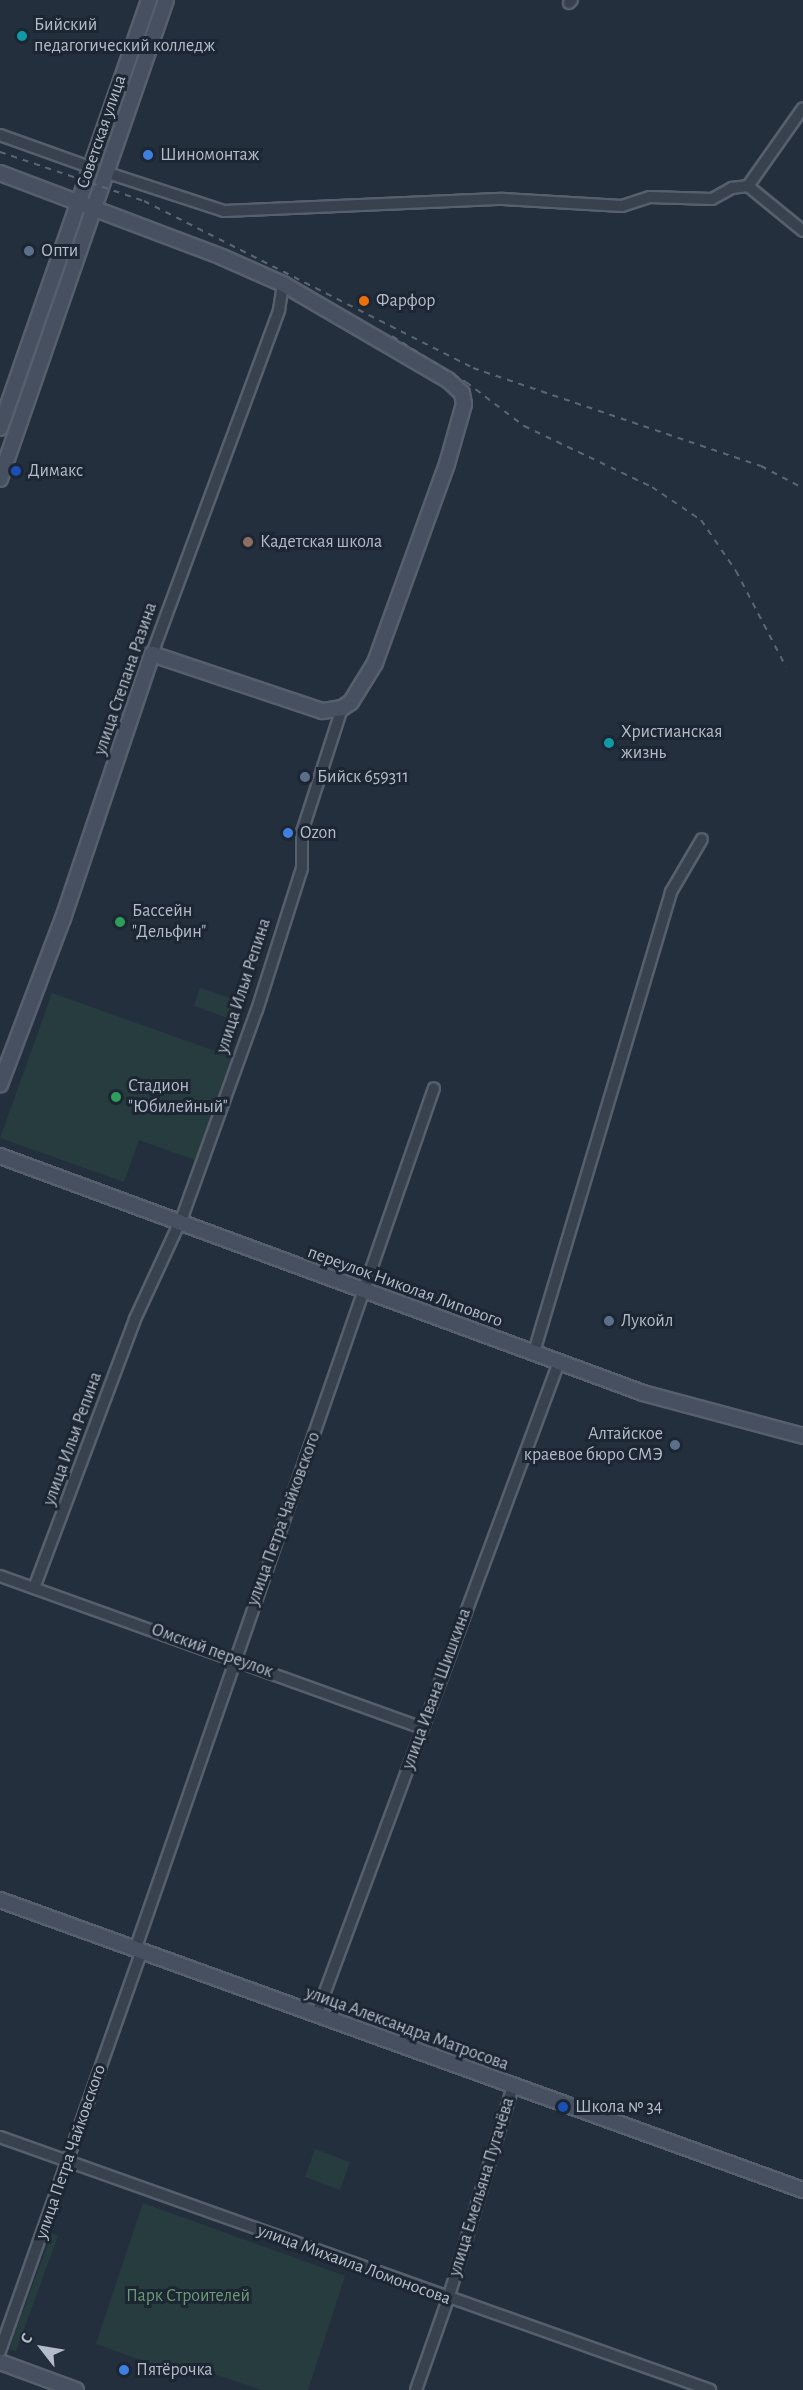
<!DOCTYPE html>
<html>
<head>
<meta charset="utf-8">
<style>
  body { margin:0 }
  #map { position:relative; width:803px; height:2390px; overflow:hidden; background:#242f3e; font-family:"Alegreya Sans",sans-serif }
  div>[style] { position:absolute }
  .green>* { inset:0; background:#263c3f }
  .roads { filter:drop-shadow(2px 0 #565f6c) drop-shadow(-2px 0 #565f6c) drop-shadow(0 2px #565f6c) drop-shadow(0 -2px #565f6c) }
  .street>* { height:10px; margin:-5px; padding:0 5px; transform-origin:5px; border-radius:5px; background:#38414e }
  .secondary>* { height:14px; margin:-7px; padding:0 7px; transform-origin:7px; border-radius:7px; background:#465061 }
  .rail>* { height:2px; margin-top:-1px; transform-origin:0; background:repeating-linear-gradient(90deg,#5a6575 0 6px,transparent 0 12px) }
  .dots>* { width:16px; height:16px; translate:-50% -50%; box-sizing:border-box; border:3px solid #1d2633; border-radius:50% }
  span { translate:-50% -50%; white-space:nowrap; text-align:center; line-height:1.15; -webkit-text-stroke:6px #1d2633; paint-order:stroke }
  .poi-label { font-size:18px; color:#b4bcc9 }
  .left { translate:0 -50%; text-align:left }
  .right { translate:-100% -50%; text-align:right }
  .street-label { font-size:18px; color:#b4bcc9 }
  .park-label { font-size:18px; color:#6b9a76 }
  .north { position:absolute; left:12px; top:2318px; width:60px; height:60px; -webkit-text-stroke:4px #1d2633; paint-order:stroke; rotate:301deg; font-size:16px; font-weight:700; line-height:24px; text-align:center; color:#b4bcc9 }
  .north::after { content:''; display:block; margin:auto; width:21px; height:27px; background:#b4bcc9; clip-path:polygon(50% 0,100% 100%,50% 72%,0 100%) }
</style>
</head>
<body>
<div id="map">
  <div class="green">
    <i style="clip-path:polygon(153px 0,162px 0,103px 167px,100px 167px)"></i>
    <i style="clip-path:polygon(200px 988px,234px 999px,227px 1018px,194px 1006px)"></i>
    <i style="clip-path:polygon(52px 993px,232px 1057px,195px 1160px,139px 1140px,124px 1182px,0 1138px)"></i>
    <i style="clip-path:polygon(315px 2149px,350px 2162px,340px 2190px,305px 2177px)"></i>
    <i style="clip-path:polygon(143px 2203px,345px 2276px,308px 2390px,262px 2390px,194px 2367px,169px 2370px,96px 2344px)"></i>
    <i style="clip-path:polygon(52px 2233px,58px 2236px,16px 2351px,9px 2349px)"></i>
  </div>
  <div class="roads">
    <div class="street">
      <i style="left:569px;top:3px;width:4px;rotate:-45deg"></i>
      <i style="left:0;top:135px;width:98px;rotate:19.7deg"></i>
      <i style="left:108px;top:173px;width:122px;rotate:18.1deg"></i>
      <i style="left:224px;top:211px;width:279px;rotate:-2.5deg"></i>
      <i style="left:503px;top:199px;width:119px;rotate:3.4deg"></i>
      <i style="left:622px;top:206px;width:29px;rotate:-18deg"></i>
      <i style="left:650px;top:197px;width:62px;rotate:1.8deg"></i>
      <i style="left:712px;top:199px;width:23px;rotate:-29deg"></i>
      <i style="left:732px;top:188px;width:16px;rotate:-7deg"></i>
      <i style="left:748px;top:186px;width:71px;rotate:39.3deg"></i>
      <i style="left:748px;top:186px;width:95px;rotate:-54.8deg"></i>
      <i style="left:152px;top:654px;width:367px;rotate:-69.7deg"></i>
      <i style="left:279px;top:310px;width:26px;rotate:-81deg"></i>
      <i style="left:534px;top:1352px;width:480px;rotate:-73.4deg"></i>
      <i style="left:671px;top:892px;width:61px;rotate:-59.7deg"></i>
      <i style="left:0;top:1576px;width:449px;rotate:19.8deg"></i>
      <i style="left:34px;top:1588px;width:287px;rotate:-69.4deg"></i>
      <i style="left:135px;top:1319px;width:115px;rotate:-65.2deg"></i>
      <i style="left:183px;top:1215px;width:218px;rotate:-70.2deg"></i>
      <i style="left:257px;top:1010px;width:149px;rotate:-72.4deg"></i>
      <i style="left:302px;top:868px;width:36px;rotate:-90deg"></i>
      <i style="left:302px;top:832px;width:130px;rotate:-72.1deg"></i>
      <i style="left:135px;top:1950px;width:912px;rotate:-70.87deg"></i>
      <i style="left:316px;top:2016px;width:698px;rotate:-69.62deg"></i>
      <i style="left:0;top:2137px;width:754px;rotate:19.61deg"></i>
      <i style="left:0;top:2351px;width:422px;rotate:-70.5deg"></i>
      <i style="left:416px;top:2390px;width:96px;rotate:-70.6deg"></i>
      <i style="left:448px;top:2299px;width:223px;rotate:-73deg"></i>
    </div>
    <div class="secondary">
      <i style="left:0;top:173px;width:237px;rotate:20.7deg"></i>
      <i style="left:222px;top:257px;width:67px;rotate:23.9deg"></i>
      <i style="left:283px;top:284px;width:191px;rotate:30.2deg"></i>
      <i style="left:448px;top:380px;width:19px;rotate:43deg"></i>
      <i style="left:462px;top:393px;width:11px;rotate:80deg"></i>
      <i style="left:464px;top:404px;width:62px;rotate:105.8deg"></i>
      <i style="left:447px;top:464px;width:212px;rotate:109.9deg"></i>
      <i style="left:375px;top:663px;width:46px;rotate:121.6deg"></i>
      <i style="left:351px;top:702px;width:11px;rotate:146deg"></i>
      <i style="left:342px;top:708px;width:20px;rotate:171deg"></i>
      <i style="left:322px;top:711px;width:179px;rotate:-161.5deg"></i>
      <i style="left:152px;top:654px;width:279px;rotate:108.6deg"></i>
      <i style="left:63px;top:918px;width:178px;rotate:110.7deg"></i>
      <i style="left:0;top:428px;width:453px;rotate:-70.8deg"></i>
      <i style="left:0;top:479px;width:507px;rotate:-70.89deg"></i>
      <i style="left:0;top:1156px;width:685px;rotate:20.23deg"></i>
      <i style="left:643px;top:1393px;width:166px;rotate:15deg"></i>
      <i style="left:0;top:1900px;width:854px;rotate:19.86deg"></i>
      <i style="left:0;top:2362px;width:81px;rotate:20.2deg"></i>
    </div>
  </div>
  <div class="rail">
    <i style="left:0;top:152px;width:152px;rotate:18.8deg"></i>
    <i style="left:144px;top:201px;width:369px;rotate:26.9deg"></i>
    <i style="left:473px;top:368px;width:304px;rotate:18.8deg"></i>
    <i style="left:761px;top:466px;width:47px;rotate:27.6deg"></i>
    <i style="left:392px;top:336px;width:87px;rotate:31.9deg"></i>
    <i style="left:466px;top:382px;width:73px;rotate:37.2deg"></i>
    <i style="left:524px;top:426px;width:142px;rotate:25.5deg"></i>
    <i style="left:652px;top:487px;width:59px;rotate:34deg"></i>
    <i style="left:701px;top:520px;width:62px;rotate:55.5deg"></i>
    <i style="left:736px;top:571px;width:108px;rotate:62.5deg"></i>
  </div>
  <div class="dots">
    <i style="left:22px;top:36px;background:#0f9aa8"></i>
    <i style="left:148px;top:155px;background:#3f7fe0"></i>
    <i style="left:29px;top:251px;background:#5c6f8a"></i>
    <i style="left:364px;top:301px;background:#e8710a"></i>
    <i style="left:16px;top:471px;background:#1a4fb4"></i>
    <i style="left:248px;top:542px;background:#8d6e63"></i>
    <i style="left:609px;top:743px;background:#0f9aa8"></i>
    <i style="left:305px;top:777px;background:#5c6f8a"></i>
    <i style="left:288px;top:833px;background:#3f7fe0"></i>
    <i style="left:120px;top:922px;background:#2e9e5b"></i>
    <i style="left:116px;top:1097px;background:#2e9e5b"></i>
    <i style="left:609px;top:1321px;background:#5c6f8a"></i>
    <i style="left:675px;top:1445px;background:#5c6f8a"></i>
    <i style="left:563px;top:2107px;background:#1a4fb4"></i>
    <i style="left:124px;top:2370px;background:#3f7fe0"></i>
  </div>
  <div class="poi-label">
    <span class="left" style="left:34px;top:36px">Бийский<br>педагогический колледж</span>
    <span class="left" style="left:160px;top:155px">Шиномонтаж</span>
    <span class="left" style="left:41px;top:251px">Опти</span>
    <span class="left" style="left:376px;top:301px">Фарфор</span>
    <span class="left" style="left:28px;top:471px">Димакс</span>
    <span class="left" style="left:260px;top:542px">Кадетская школа</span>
    <span class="left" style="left:621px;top:743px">Христианская<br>жизнь</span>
    <span class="left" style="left:317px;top:777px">Бийск 659311</span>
    <span class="left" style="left:300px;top:833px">Ozon</span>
    <span class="left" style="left:132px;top:922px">Бассейн<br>"Дельфин"</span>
    <span class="left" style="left:128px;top:1097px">Стадион<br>"Юбилейный"</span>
    <span class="left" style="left:621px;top:1321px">Лукойл</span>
    <span class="right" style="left:663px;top:1445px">Алтайское<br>краевое бюро СМЭ</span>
    <span class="left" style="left:575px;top:2107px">Школа № 34</span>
    <span class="left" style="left:136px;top:2370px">Пятёрочка</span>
  </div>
  <div class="street-label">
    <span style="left:102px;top:132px;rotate:-71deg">Советская улица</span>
    <span style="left:126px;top:679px;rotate:-71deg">улица Степана Разина</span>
    <span style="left:244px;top:986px;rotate:-72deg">улица Ильи Репина</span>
    <span style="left:405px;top:1287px;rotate:20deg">переулок Николая Липового</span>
    <span style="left:73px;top:1439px;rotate:-70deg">улица Ильи Репина</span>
    <span style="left:284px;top:1519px;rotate:-70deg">улица Петра Чайковского</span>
    <span style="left:212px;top:1651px;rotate:20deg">Омский переулок</span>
    <span style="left:437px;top:1689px;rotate:-70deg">улица Ивана Шишкина</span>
    <span style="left:407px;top:2029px;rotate:20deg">улица Александра Матросова</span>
    <span style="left:71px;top:2152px;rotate:-71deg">улица Петра Чайковского</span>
    <span style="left:482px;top:2187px;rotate:-73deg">улица Емельяна Пугачёва</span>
    <span style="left:354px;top:2265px;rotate:20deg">улица Михаила Ломоносова</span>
  </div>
  <div class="park-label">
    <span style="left:188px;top:2296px">Парк Строителей</span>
  </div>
  <div class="north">С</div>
</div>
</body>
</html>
